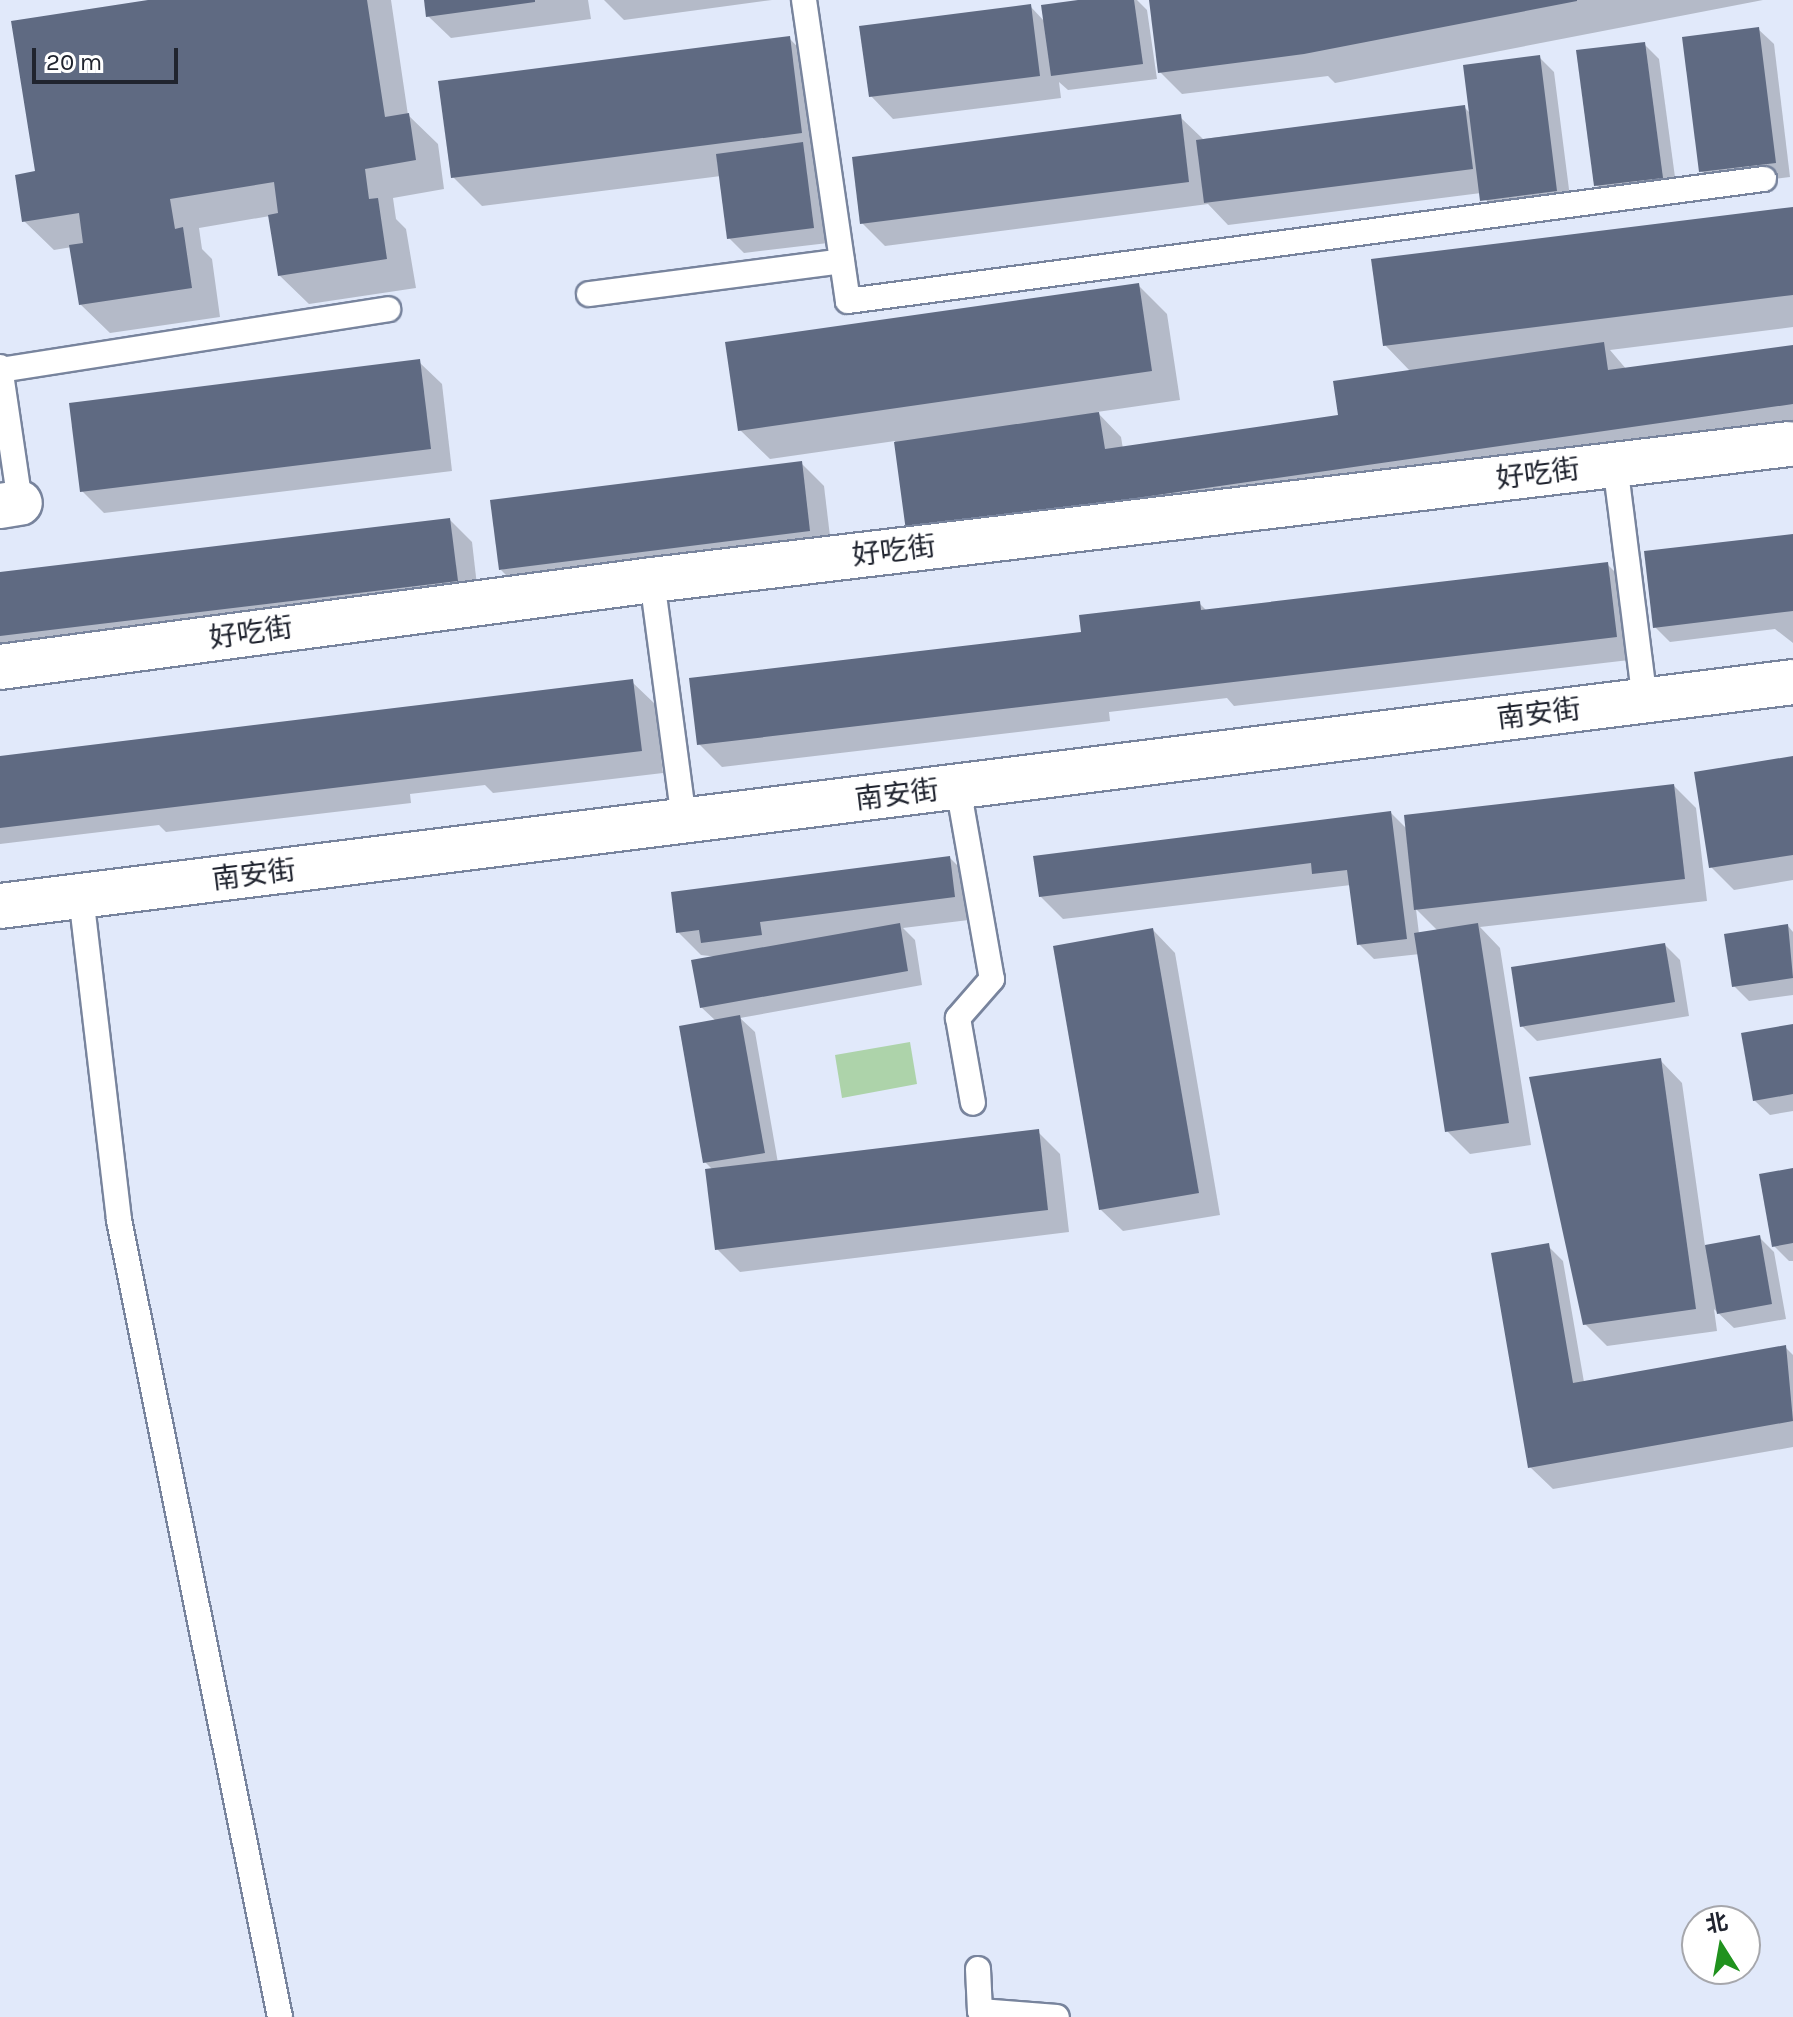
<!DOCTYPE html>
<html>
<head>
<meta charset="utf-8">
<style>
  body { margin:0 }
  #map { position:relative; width:1793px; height:2017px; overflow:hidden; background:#e1e9fa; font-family:Karla,"Noto Sans SC",sans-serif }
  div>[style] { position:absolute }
  .green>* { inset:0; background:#add3aa }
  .shadow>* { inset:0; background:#0003 }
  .building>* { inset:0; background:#5f6a82 }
  .roads { filter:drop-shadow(2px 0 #78849d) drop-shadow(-2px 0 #78849d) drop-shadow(0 2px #78849d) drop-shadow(0 -2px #78849d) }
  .lane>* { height:24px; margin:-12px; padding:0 12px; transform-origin:12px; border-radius:12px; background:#fff }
  .street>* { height:44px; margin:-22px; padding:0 22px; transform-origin:22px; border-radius:22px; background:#fff }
  .secondary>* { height:44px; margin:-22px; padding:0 22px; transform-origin:22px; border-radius:22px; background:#fff }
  span { translate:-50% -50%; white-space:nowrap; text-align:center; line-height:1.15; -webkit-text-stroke:8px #fff; paint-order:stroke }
  .street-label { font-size:28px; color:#20242f }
  .north { position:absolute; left:1681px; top:1905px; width:80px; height:80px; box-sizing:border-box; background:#fff; border:2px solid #a6a7ac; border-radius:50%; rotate:349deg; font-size:22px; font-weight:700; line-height:32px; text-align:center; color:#20242f }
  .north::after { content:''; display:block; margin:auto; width:28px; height:36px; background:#20921e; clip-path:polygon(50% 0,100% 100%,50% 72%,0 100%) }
  .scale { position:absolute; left:32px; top:48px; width:146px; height:36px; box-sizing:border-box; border:4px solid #20242f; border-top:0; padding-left:10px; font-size:24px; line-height:28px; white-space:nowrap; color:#20242f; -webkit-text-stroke:6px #fff; paint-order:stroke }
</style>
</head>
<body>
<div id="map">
  <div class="green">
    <i style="clip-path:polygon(910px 1042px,917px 1084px,842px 1098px,835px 1055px)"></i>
  </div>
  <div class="shadow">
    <i style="clip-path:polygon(161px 0,391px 0,408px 115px,438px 144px,444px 189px,393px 198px,396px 219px,406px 229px,416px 288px,309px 304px,279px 275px,270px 216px,199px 228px,202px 249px,212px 259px,220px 317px,110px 333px,80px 304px,72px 247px,54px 250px,24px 221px,37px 173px)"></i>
    <i style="clip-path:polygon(426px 0,588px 0,591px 19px,451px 38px,428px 16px)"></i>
    <i style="clip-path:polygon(604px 0,772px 0,624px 20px)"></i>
    <i style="clip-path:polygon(1094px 0,1137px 0,1147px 10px,1157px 79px,1068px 90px,1059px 82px,1061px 98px,893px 119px,871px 96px,1030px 6px,1045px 22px)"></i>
    <i style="clip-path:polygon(1151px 0,1763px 0,1335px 83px,1328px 76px,1182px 94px,1160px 72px)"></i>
    <i style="clip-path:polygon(1758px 29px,1774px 44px,1790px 177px,1716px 186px,1701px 171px)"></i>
    <i style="clip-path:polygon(789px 38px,818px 68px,828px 243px,744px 253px,729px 238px,721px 176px,482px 206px,453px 177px)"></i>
    <i style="clip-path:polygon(1644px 44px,1659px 59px,1677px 192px,1611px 200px,1596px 185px)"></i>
    <i style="clip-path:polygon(1539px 57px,1554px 72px,1571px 205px,1497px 215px,1481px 193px,1228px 225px,1208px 204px,885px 246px,862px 223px,1180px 117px,1203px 139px,1464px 107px,1472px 115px)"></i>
    <i style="clip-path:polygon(1793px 209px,1793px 327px,1610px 350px,1627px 370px,1793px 347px,1793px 429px,908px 530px,895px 441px,770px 459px,740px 430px,1138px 285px,1167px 314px,1180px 400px,1097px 412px,1121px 437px,1123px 449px,1341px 417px,1411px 372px,1385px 345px)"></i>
    <i style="clip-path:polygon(419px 362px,442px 384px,452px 471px,104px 513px,82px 491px)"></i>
    <i style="clip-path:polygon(801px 463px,824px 486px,832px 553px,523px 592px,501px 570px)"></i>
    <i style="clip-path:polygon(450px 520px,472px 542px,479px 603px,0 660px,0 574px)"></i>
    <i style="clip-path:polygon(1793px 536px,1793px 643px,1775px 629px,1670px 642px,1655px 627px)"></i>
    <i style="clip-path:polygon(1607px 564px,1630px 587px,1638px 659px,1234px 706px,1227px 698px,1109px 712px,1110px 721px,722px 767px,699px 744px,1199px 603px,1207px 611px)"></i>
    <i style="clip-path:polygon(632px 682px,655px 704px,663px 773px,493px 793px,485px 785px,410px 794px,411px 803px,166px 832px,159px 825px,0 844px,0 758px)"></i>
    <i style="clip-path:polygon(1793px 758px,1793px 880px,1734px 890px,1711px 867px)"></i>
    <i style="clip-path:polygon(evenodd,1674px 786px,1696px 808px,1707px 901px,1480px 927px,1500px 948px,1531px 1145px,1470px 1154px,1447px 1131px,1420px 954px,1374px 959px,1359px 944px,1351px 885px,1063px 919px,1040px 896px,1391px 813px,1407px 829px,1674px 786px,1416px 909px,1438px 931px,1419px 934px,1416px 909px)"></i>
    <i style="clip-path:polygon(950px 858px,972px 880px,977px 919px,903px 928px,915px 940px,922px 985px,740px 1018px,755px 1032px,778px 1163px,1038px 1132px,1060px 1154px,1069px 1232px,740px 1272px,717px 1249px,713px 1170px,705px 1162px,716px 1021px,701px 1007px,718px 957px,701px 955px,678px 932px)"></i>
    <i style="clip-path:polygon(1788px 926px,1793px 932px,1793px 995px,1749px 1001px,1734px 986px)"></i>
    <i style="clip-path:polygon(1153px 930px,1175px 953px,1220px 1215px,1123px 1231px,1100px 1209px)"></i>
    <i style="clip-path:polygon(1665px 945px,1680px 960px,1689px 1016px,1537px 1041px,1522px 1026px)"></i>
    <i style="clip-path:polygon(1793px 1026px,1793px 1111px,1770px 1115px,1754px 1100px)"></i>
    <i style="clip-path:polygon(1660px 1060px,1682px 1083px,1705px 1246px,1759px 1237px,1774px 1252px,1786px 1319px,1734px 1328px,1714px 1309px,1717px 1331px,1607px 1346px,1585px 1324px)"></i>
    <i style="clip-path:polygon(1793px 1170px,1793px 1261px,1789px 1261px,1774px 1246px)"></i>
    <i style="clip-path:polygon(1548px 1246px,1563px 1261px,1584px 1382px,1785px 1347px,1793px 1355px,1793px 1447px,1553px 1489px,1530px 1467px)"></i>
  </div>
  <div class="building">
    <i style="clip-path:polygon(148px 0,367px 0,385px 117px,409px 113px,416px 160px,365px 169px,369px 199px,378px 198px,387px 259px,278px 276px,268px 215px,278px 213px,274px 182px,170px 199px,175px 229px,183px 227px,192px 288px,79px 305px,69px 245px,83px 243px,79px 213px,22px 222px,15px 175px,35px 171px,11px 21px)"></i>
    <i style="clip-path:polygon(424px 0,535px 0,535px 2px,426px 17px)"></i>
    <i style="clip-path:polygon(1078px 0,1134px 0,1143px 64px,1051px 76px,1041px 5px)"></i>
    <i style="clip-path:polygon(1149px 0,1577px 0,1577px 1px,1304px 54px,1158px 73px)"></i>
    <i style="clip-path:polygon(1031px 4px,1040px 76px,869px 97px,859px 26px)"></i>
    <i style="clip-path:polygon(1759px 27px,1776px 163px,1699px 172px,1682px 37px)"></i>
    <i style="clip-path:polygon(790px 36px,802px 133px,451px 178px,438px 81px)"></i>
    <i style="clip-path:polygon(1645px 42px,1663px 178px,1594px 186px,1576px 50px)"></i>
    <i style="clip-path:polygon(1540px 55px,1557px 191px,1480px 201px,1463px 65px)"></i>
    <i style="clip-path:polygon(1465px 105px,1473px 169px,1204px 203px,1196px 140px)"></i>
    <i style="clip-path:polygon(1181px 114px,1189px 182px,860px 224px,852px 157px)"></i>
    <i style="clip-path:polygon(803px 142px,814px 228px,727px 239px,716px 154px)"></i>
    <i style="clip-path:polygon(1793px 207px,1793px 295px,1383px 346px,1371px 259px)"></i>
    <i style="clip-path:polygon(1139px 283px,1152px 371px,738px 431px,725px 342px)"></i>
    <i style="clip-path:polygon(1604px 342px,1608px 370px,1793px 345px,1793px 404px,906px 531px,894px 442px,1099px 412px,1105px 449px,1338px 415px,1333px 381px)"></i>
    <i style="clip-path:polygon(420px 359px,431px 449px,80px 492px,69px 403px)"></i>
    <i style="clip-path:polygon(802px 461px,810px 531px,499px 570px,490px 500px)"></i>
    <i style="clip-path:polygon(450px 518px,458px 581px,0 636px,0 572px)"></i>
    <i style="clip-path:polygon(1793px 534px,1793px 611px,1653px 628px,1644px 551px)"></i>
    <i style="clip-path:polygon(1608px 562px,1617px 637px,697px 745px,689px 678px,1081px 632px,1079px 615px,1200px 601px,1201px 610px)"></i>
    <i style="clip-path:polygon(633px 679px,642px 751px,0 828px,0 756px)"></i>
    <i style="clip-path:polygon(1793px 756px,1793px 855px,1709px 868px,1694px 772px)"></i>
    <i style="clip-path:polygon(1674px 784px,1685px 879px,1414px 910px,1404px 815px)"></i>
    <i style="clip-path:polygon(1391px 811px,1407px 939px,1357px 945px,1347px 870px,1312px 874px,1311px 863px,1039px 897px,1033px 856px)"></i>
    <i style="clip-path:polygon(950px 856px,955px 897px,760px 922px,762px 935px,701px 943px,699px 930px,676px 933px,671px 892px)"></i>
    <i style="clip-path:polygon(900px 923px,908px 971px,700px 1008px,691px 960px)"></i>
    <i style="clip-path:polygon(1478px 923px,1509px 1123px,1445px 1132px,1414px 933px)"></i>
    <i style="clip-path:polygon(1788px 924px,1793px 978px,1732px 987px,1724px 934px)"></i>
    <i style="clip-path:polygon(1153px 928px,1199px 1193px,1099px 1210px,1053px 946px)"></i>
    <i style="clip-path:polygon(1665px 943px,1675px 1002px,1520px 1027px,1511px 967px)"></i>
    <i style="clip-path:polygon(740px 1015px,765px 1153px,703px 1163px,679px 1026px)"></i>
    <i style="clip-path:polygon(1793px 1024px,1793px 1094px,1753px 1101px,1741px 1033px)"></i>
    <i style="clip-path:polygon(1661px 1058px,1696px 1309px,1583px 1325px,1529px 1077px)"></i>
    <i style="clip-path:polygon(1039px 1129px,1048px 1210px,715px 1250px,705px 1169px)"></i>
    <i style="clip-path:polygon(1793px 1168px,1793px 1243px,1772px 1247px,1759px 1174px)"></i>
    <i style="clip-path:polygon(1760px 1235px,1772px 1304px,1717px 1314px,1705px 1245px)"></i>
    <i style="clip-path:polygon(1549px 1243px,1573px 1383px,1786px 1345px,1793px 1421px,1528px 1468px,1491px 1253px)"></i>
  </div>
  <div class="roads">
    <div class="lane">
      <i style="left:804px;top:0;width:304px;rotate:81.7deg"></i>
      <i style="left:848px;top:301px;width:924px;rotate:-7.59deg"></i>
      <i style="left:589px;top:294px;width:255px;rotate:-7.4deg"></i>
      <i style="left:0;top:367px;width:137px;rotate:81.6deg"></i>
      <i style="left:0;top:370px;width:393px;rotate:-8.9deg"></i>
      <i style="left:1615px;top:464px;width:239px;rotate:82.8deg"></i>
      <i style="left:652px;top:580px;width:243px;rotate:82.4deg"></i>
      <i style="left:958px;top:787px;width:195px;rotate:80deg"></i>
      <i style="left:992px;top:979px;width:52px;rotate:131.1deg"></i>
      <i style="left:958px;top:1018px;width:86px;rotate:80deg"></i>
      <i style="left:81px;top:896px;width:326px;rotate:83.3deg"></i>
      <i style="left:119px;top:1220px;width:813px;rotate:78.58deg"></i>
      <i style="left:978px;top:1969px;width:42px;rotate:87.3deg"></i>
      <i style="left:980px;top:2011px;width:77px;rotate:4.5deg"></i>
    </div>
    <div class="street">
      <i style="left:0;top:506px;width:20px;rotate:-9deg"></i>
      <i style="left:0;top:667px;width:658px;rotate:-7.6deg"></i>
      <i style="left:652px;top:580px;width:1145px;rotate:-6.82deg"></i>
    </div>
    <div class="secondary">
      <i style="left:0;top:906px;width:1807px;rotate:-7.12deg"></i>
    </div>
  </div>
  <div class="street-label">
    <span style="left:1538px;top:474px;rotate:-7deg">好吃街</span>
    <span style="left:894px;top:551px;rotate:-7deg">好吃街</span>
    <span style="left:251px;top:633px;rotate:-8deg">好吃街</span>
    <span style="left:1539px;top:714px;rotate:-7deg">南安街</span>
    <span style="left:897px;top:795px;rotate:-7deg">南安街</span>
    <span style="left:254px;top:875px;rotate:-7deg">南安街</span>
  </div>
  <div class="north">北</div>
  <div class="scale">20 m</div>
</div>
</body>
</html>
